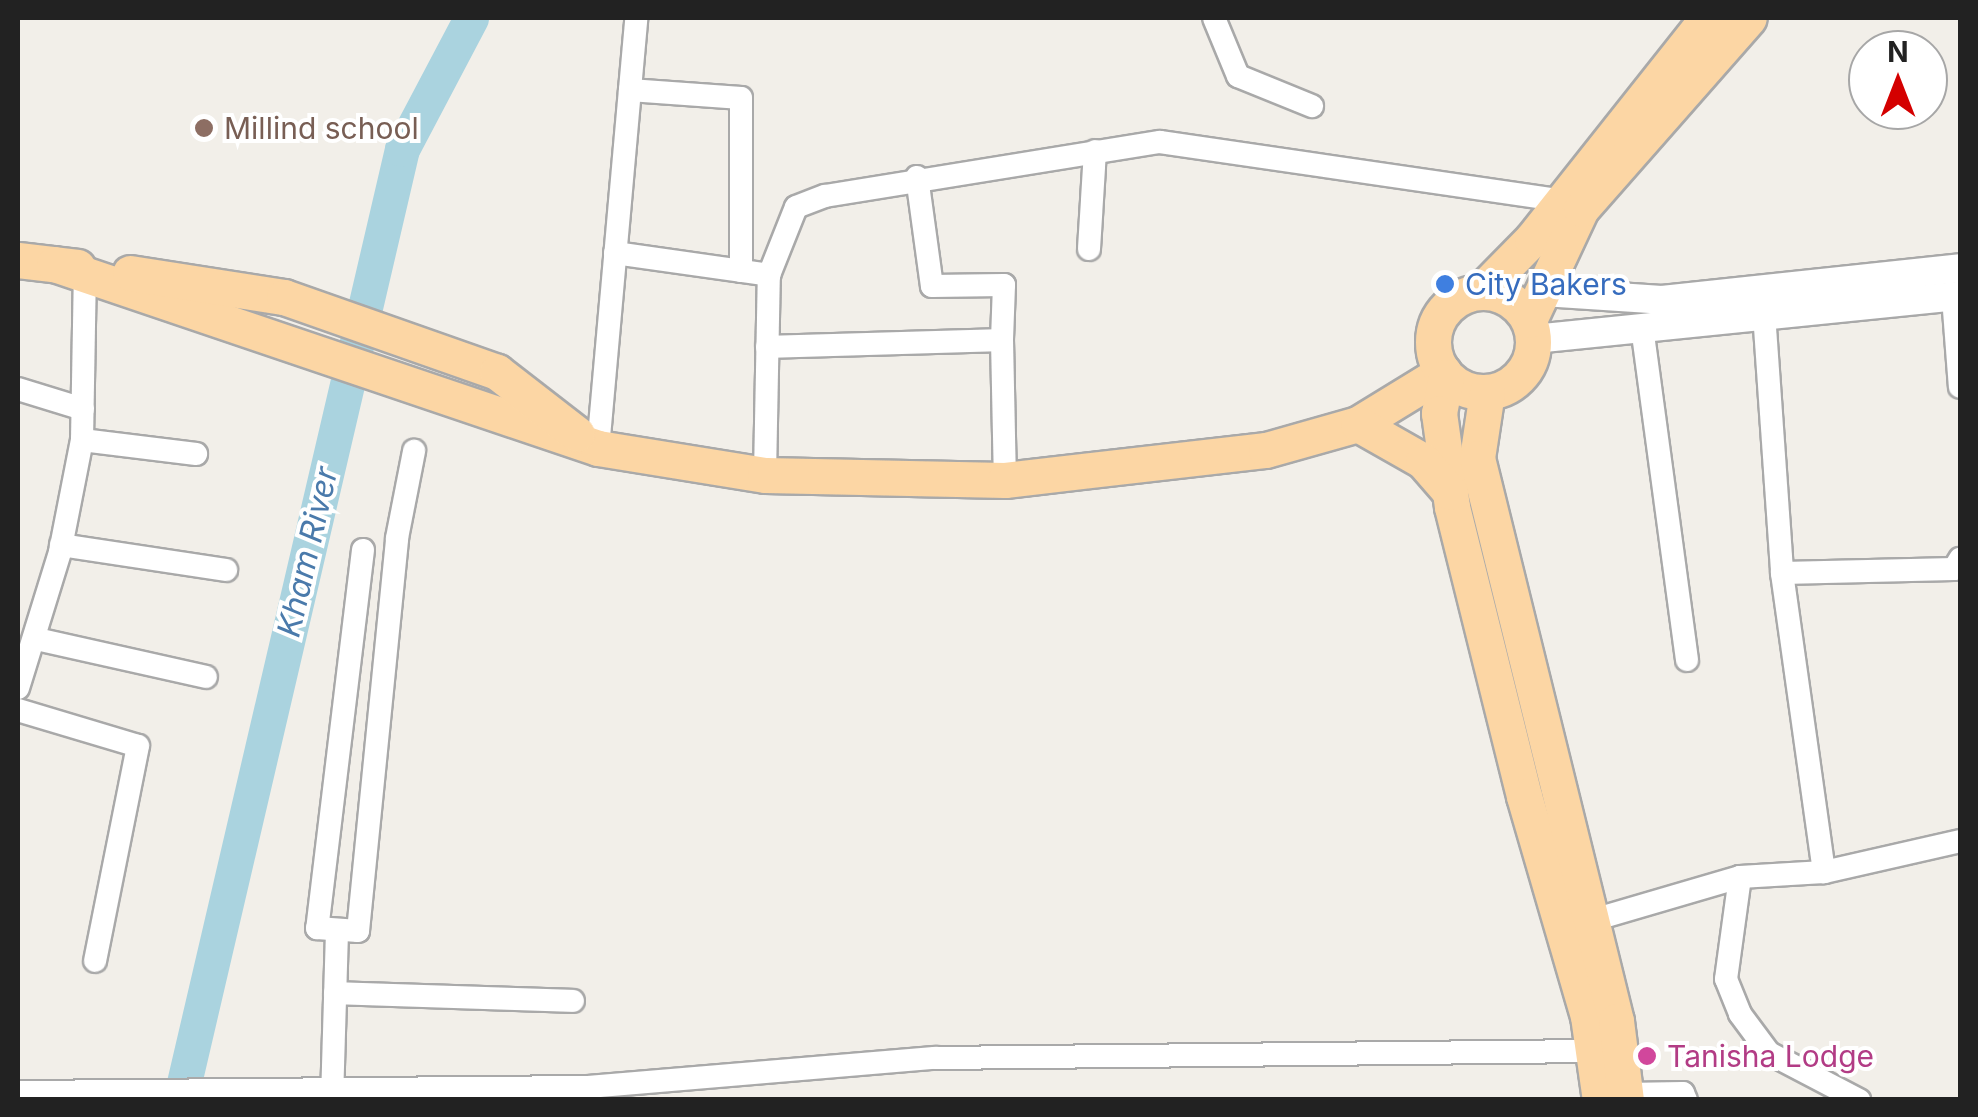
<!DOCTYPE html>
<html>
<head>
<meta charset="utf-8">
<style>
  body { margin:0 }
  #map { position:relative; width:1978px; height:1117px; overflow:hidden; background:#f2efe9; font-family:Inter,sans-serif }
  div>[style] { position:absolute }
  .river>* { height:35px; margin:-17.5px; padding:0 17.5px; transform-origin:17.5px; border-radius:17.5px; background:#aad3df }
  .roads { filter:drop-shadow(2px 0 #a9a9a9) drop-shadow(-2px 0 #a9a9a9) drop-shadow(0 2px #a9a9a9) drop-shadow(0 -2px #a9a9a9) }
  .minor>* { height:22px; margin:-11px; padding:0 11px; transform-origin:11px; border-radius:11px; background:#fff }
  .tertiary>* { height:28px; margin:-14px; padding:0 14px; transform-origin:14px; border-radius:14px; background:#fff }
  .primary>* { height:35px; margin:-17.5px; padding:0 17.5px; transform-origin:17.5px; border-radius:17.5px; background:#fcd6a4 }
  .primary>.ring { margin:-17.5px; padding:0; box-sizing:content-box; background:none; border:35px solid #fcd6a4; border-radius:50% }
  .dots>* { width:28px; height:28px; translate:-50% -50%; box-sizing:border-box; border:5px solid #fff; border-radius:50% }
  span { translate:-50% -50%; white-space:nowrap; text-align:center; line-height:1.15; -webkit-text-stroke:8px #fff; paint-order:stroke }
  .education-label { font-size:30px; color:#785e54 }
  .left { translate:0 -50%; text-align:left }
  .shop-label { font-size:30px; color:#366cbe }
  .hotel-label { font-size:30px; color:#b23c85 }
  .water-label { font-size:32px; color:#4a7aab; font-style:italic }
  .frame { position:absolute; inset:0; border:20px solid #222; pointer-events:none }
  .north { position:absolute; left:1848px; top:30px; width:100px; height:100px; box-sizing:border-box; background:#fff; border:2px solid #a7a7a7; border-radius:50%; rotate:0deg; font-size:28px; font-weight:700; line-height:40px; text-align:center; color:#222 }
  .north::after { content:''; display:block; margin:auto; width:35px; height:45px; background:#d40000; clip-path:polygon(50% 0,100% 100%,50% 72%,0 100%) }
</style>
</head>
<body>
<div id="map">
  <div class="river">
    <i style="left:180px;top:1100px;width:977px;rotate:-76.86deg"></i>
    <i style="left:402px;top:149px;width:148px;rotate:-62.2deg"></i>
  </div>
  <div class="roads">
    <div class="minor">
      <i style="left:1214px;top:18px;width:63px;rotate:67.5deg"></i>
      <i style="left:1238px;top:76px;width:80px;rotate:22.1deg"></i>
      <i style="left:630px;top:90px;width:111px;rotate:4.1deg"></i>
      <i style="left:741px;top:98px;width:173px;rotate:90deg"></i>
      <i style="left:917px;top:177px;width:110px;rotate:82.2deg"></i>
      <i style="left:932px;top:286px;width:72px;rotate:-0.8deg"></i>
      <i style="left:1004px;top:285px;width:55px;rotate:92.1deg"></i>
      <i style="left:1089px;top:249px;width:98px;rotate:-86.5deg"></i>
      <i style="left:615px;top:253px;width:156px;rotate:8.1deg"></i>
      <i style="left:769px;top:275px;width:73px;rotate:-68.3deg"></i>
      <i style="left:796px;top:207px;width:31px;rotate:-21deg"></i>
      <i style="left:825px;top:196px;width:339px;rotate:-9.2deg"></i>
      <i style="left:1160px;top:142px;width:403px;rotate:8.3deg"></i>
      <i style="left:1953px;top:297px;width:90px;rotate:85.6deg"></i>
      <i style="left:1763px;top:299px;width:275px;rotate:86deg"></i>
      <i style="left:1782px;top:573px;width:302px;rotate:82deg"></i>
      <i style="left:1642px;top:327px;width:336px;rotate:82.3deg"></i>
      <i style="left:767px;top:347px;width:235px;rotate:-1.7deg"></i>
      <i style="left:1002px;top:340px;width:140px;rotate:88.8deg"></i>
      <i style="left:18px;top:389px;width:68px;rotate:17.1deg"></i>
      <i style="left:82px;top:440px;width:115px;rotate:7deg"></i>
      <i style="left:598px;top:448px;width:432px;rotate:-84.9deg"></i>
      <i style="left:765px;top:475px;width:200px;rotate:-88.9deg"></i>
      <i style="left:61px;top:545px;width:167px;rotate:8.6deg"></i>
      <i style="left:363px;top:550px;width:381px;rotate:96.9deg"></i>
      <i style="left:317px;top:928px;width:41px;rotate:4.2deg"></i>
      <i style="left:358px;top:931px;width:395px;rotate:-84.3deg"></i>
      <i style="left:397px;top:538px;width:89px;rotate:-78.9deg"></i>
      <i style="left:1782px;top:573px;width:172px;rotate:-1.3deg"></i>
      <i style="left:1954px;top:569px;width:12px;rotate:-59deg"></i>
      <i style="left:36px;top:639px;width:174px;rotate:12.6deg"></i>
      <i style="left:18px;top:688px;width:142px;rotate:-72.8deg"></i>
      <i style="left:60px;top:552px;width:114px;rotate:-78.9deg"></i>
      <i style="left:82px;top:440px;width:166px;rotate:-89deg"></i>
      <i style="left:18px;top:710px;width:125px;rotate:16.7deg"></i>
      <i style="left:138px;top:746px;width:219px;rotate:101.3deg"></i>
      <i style="left:1740px;top:877px;width:103px;rotate:97.8deg"></i>
      <i style="left:1726px;top:979px;width:38px;rotate:68deg"></i>
      <i style="left:1740px;top:1014px;width:49px;rotate:53.4deg"></i>
      <i style="left:1769px;top:1053px;width:102px;rotate:27.6deg"></i>
      <i style="left:1593px;top:920px;width:153px;rotate:-16.3deg"></i>
      <i style="left:1740px;top:877px;width:84px;rotate:-3.4deg"></i>
      <i style="left:1824px;top:872px;width:139px;rotate:-12.8deg"></i>
      <i style="left:335px;top:993px;width:238px;rotate:1.9deg"></i>
      <i style="left:18px;top:1092px;width:569px;rotate:-0.5deg"></i>
      <i style="left:587px;top:1087px;width:349px;rotate:-4.8deg"></i>
      <i style="left:935px;top:1058px;width:658px;rotate:-0.61deg"></i>
      <i style="left:1625px;top:1094px;width:58px;rotate:-1deg"></i>
      <i style="left:1683px;top:1093px;width:8px;rotate:67deg"></i>
      <i style="left:332px;top:1100px;width:170px;rotate:-88.3deg"></i>
    </div>
    <div class="tertiary">
      <i style="left:1543px;top:292px;width:119px;rotate:3.8deg"></i>
      <i style="left:1662px;top:300px;width:300px;rotate:-6.1deg"></i>
      <i style="left:1534px;top:339px;width:428px;rotate:-5.8deg"></i>
    </div>
    <div class="primary">
      <i style="left:18px;top:260px;width:60px;rotate:6.7deg"></i>
      <i style="left:54px;top:264px;width:574px;rotate:18.69deg"></i>
      <i style="left:598px;top:448px;width:169px;rotate:9.2deg"></i>
      <i style="left:765px;top:475px;width:240px;rotate:1.2deg"></i>
      <i style="left:1005px;top:480px;width:263px;rotate:-6.6deg"></i>
      <i style="left:1266px;top:450px;width:96px;rotate:-15.8deg"></i>
      <i style="left:1358px;top:424px;width:100px;rotate:-31.5deg"></i>
      <i style="left:130px;top:273px;width:156px;rotate:8.9deg"></i>
      <i style="left:284px;top:297px;width:226px;rotate:19.4deg"></i>
      <i style="left:497px;top:372px;width:101px;rotate:37.8deg"></i>
      <i style="left:1480px;top:292px;width:74px;rotate:-45.5deg"></i>
      <i style="left:1532px;top:239px;width:282px;rotate:-51.6deg"></i>
      <i class="ring" style="left:1433px;top:292px;width:65px;height:65px"></i>
      <i style="left:1529px;top:320px;width:123px;rotate:-64.9deg"></i>
      <i style="left:1581px;top:209px;width:254px;rotate:-48.7deg"></i>
      <i style="left:1446px;top:377px;width:37px;rotate:101deg"></i>
      <i style="left:1439px;top:413px;width:95px;rotate:82.1deg"></i>
      <i style="left:1452px;top:507px;width:298px;rotate:76deg"></i>
      <i style="left:1524px;top:796px;width:229px;rotate:73.8deg"></i>
      <i style="left:1588px;top:1016px;width:85px;rotate:81.9deg"></i>
      <i style="left:1487px;top:392px;width:67px;rotate:98.6deg"></i>
      <i style="left:1477px;top:458px;width:580px;rotate:76.13deg"></i>
      <i style="left:1616px;top:1021px;width:80px;rotate:82.8deg"></i>
      <i style="left:1358px;top:424px;width:75px;rotate:29.6deg"></i>
      <i style="left:1423px;top:461px;width:41px;rotate:48.9deg"></i>
    </div>
  </div>
  <div class="dots">
    <i style="left:204px;top:128px;background:#8d6e63"></i>
    <i style="left:1445px;top:284px;background:#3f7fe0"></i>
    <i style="left:1647px;top:1056px;background:#d1479c"></i>
  </div>
  <div class="education-label">
    <span class="left" style="left:224px;top:128px">Millind school</span>
  </div>
  <div class="shop-label">
    <span class="left" style="left:1465px;top:284px">City Bakers</span>
  </div>
  <div class="hotel-label">
    <span class="left" style="left:1667px;top:1056px">Tanisha Lodge</span>
  </div>
  <div class="water-label">
    <span style="left:308px;top:552px;rotate:-77deg">Kham River</span>
  </div>
  <div class="frame"></div>
  <div class="north">N</div>
</div>
</body>
</html>
